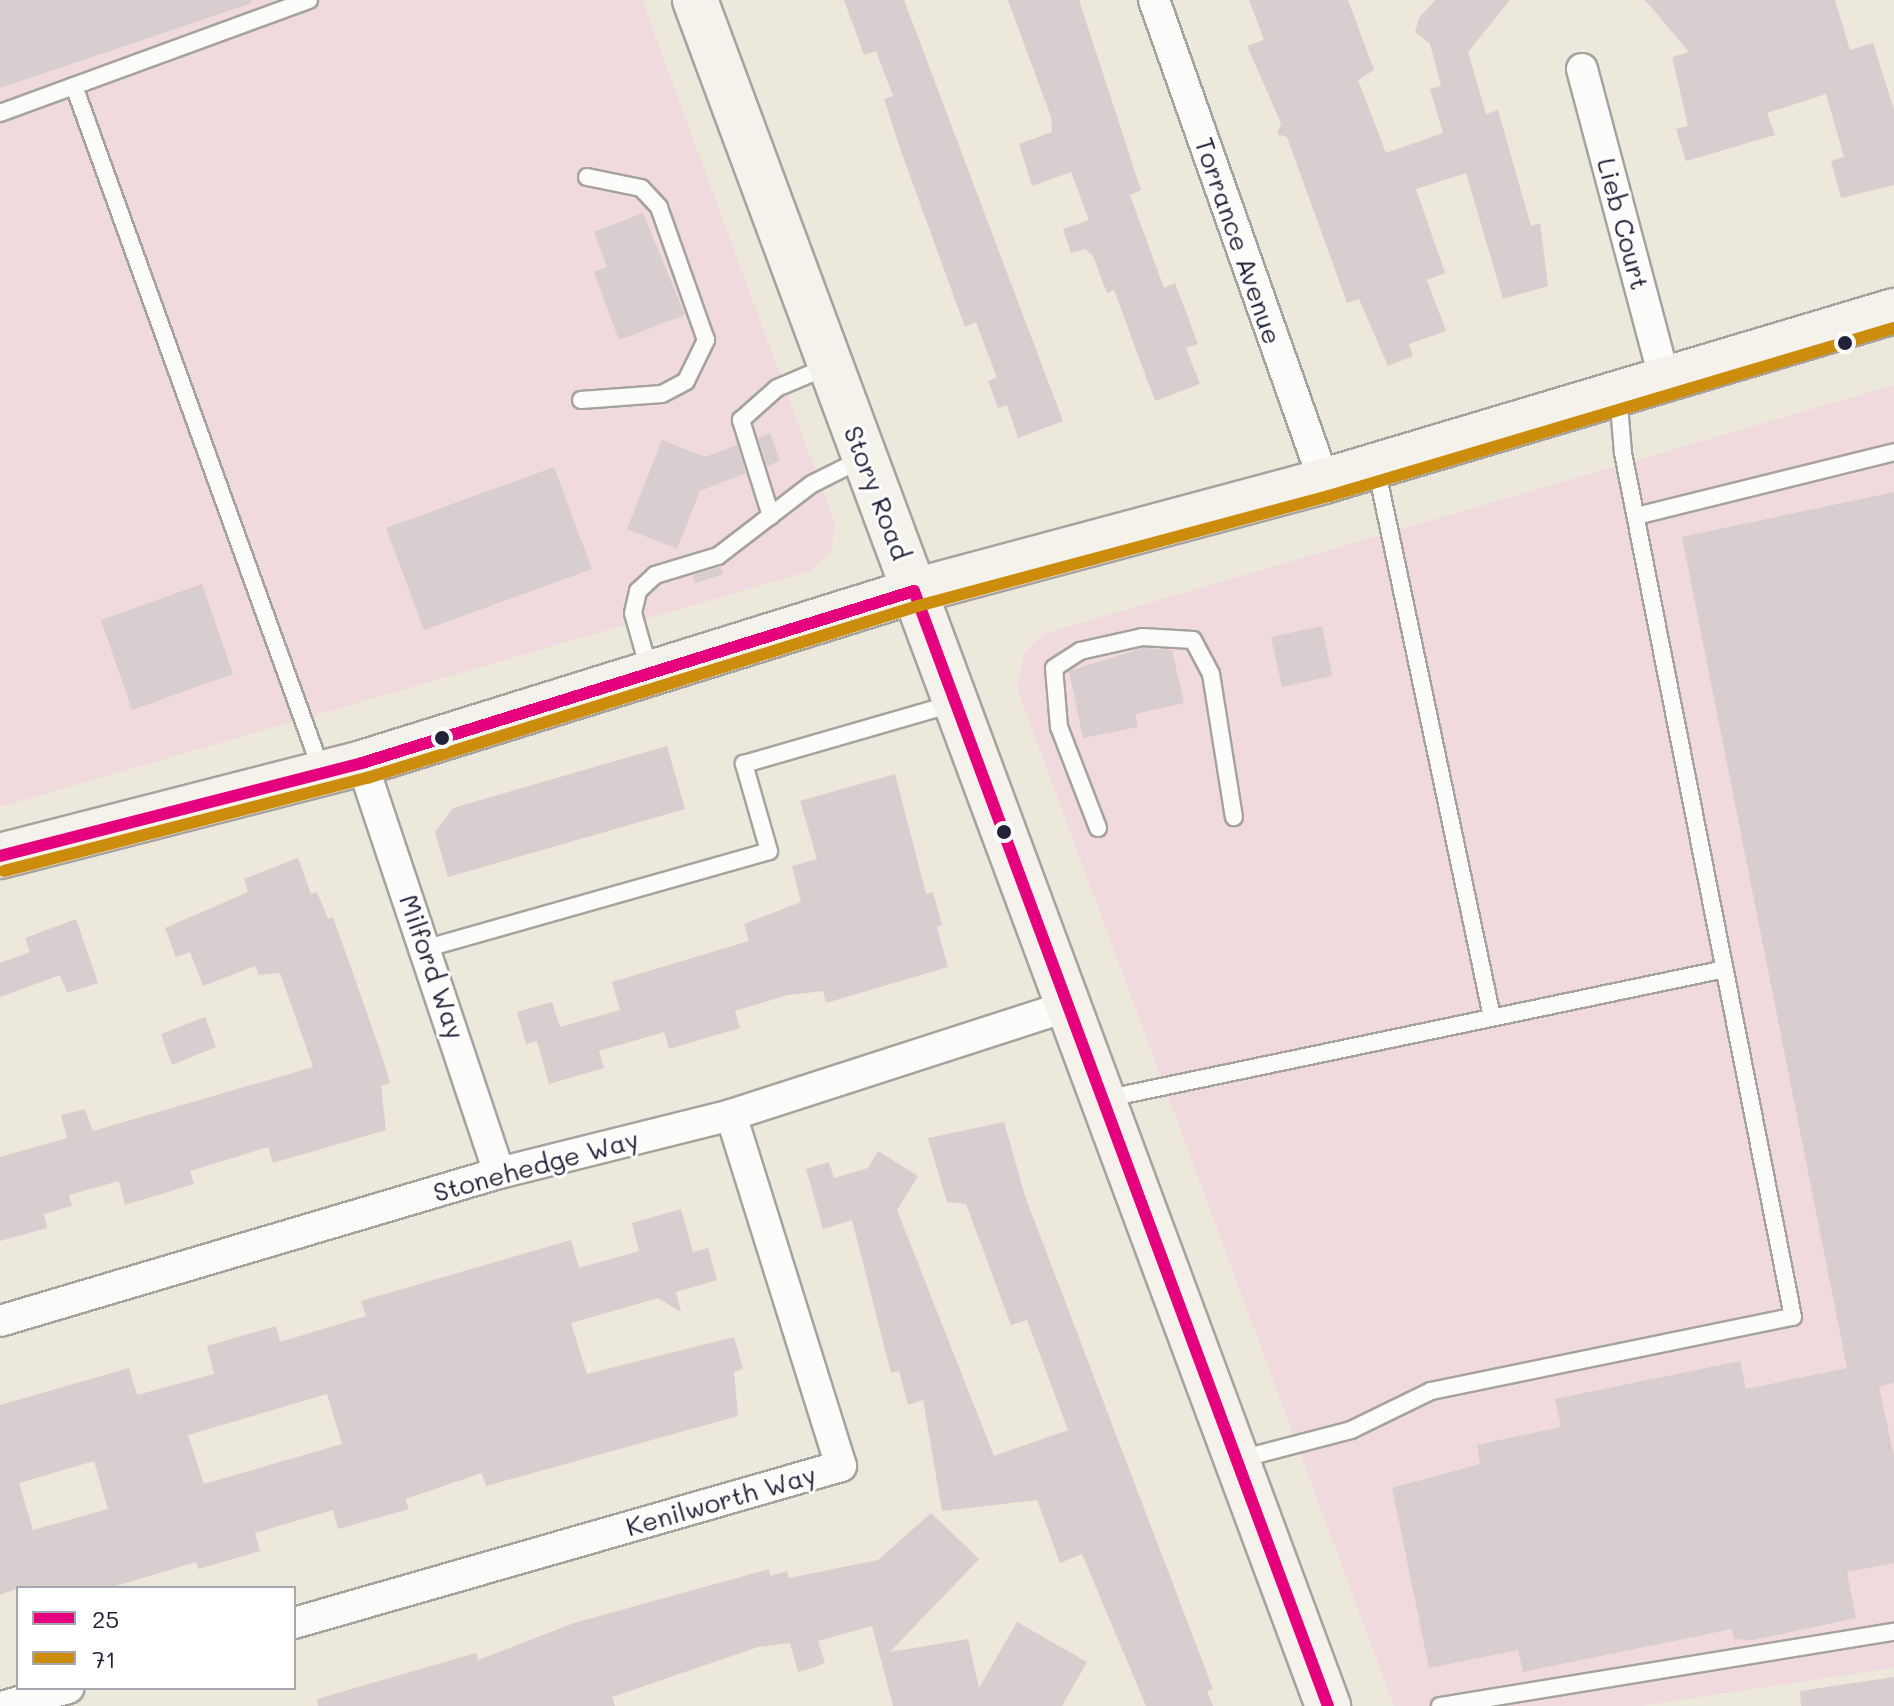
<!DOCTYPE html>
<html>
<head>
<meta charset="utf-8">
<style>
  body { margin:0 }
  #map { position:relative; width:1894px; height:1706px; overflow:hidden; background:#ece8db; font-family:Mali,sans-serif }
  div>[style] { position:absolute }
  .built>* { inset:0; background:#f0dadd }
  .building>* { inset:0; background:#d8cecf }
  .roads { filter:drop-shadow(2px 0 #a6a39f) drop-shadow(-2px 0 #a6a39f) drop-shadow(0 2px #a6a39f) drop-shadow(0 -2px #a6a39f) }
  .lane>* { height:16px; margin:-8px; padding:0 8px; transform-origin:8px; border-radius:8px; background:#fcfcfa }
  .street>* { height:30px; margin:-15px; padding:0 15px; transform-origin:15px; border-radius:15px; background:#fcfcfa }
  .secondary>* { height:44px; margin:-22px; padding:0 22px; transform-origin:22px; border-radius:22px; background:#f5f1eb }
  .bus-1>* { height:12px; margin:-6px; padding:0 6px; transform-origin:6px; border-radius:6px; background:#e5007d }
  .bus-2>* { height:12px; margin:-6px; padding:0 6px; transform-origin:6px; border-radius:6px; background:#cc8c0c }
  .dots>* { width:22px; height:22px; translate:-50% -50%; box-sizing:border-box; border:4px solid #fff; border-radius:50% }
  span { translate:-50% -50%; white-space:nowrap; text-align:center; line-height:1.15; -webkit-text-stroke:6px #fff; paint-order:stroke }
  .street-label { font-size:26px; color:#22223b }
  .legend { position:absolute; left:16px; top:1586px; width:280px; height:104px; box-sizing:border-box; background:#fff; border:2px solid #a7a7b1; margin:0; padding:10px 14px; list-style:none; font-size:24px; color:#22223b }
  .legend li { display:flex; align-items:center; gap:16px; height:40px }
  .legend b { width:40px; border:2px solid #a7a7b1 }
</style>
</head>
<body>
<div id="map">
  <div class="built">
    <i style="clip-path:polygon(0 0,642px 0,835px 524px,831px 552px,810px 571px,0 807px)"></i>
    <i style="clip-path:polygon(1894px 385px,1894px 1668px,1639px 1706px,1394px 1706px,1017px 688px,1025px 652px,1043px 634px)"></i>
  </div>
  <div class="building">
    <i style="clip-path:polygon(0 0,251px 0,252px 3px,0 88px)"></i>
    <i style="clip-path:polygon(844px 0,904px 0,1063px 421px,1018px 438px,1007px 405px,998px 408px,988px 381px,997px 378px,976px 322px,965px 327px,901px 151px,884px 99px,893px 96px,876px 51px,864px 55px)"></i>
    <i style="clip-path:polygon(1008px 0,1079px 0,1141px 190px,1130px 195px,1164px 288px,1175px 283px,1198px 344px,1186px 348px,1200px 384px,1155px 401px,1114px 290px,1107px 293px,1093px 256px,1085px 249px,1071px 253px,1063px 229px,1089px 220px,1071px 172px,1032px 186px,1019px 144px,1052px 132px,1051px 117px)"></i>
    <i style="clip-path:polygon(1249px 0,1348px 0,1374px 70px,1358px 80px,1386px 153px,1443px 133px,1430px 89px,1441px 86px,1430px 44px,1415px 32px,1419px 18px,1435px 0,1510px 0,1468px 52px,1486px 114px,1498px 110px,1531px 226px,1540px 223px,1548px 286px,1503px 299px,1466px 173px,1416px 189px,1445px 273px,1427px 280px,1446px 331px,1409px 344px,1413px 356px,1388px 366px,1359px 299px,1347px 303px,1287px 137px,1277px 134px,1281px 123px,1247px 46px,1264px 40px)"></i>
    <i style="clip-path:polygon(1645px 0,1835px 0,1850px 50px,1873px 43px,1894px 110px,1894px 185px,1841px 198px,1831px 161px,1844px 157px,1826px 94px,1767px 113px,1775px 135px,1686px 161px,1676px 129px,1688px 126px,1672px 57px,1689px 52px)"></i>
    <i style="clip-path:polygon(643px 213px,685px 315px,619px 340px,594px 272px,607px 267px,594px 232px)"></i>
    <i style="clip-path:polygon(770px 433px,780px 461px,767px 466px,758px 438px)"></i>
    <i style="clip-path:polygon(662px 440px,705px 457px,737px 445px,746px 473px,700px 491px,677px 549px,627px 529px)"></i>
    <i style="clip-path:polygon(554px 467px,592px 569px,424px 630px,386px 528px)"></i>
    <i style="clip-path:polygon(1894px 492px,1894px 1383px,1879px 1386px,1894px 1457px,1894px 1563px,1847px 1572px,1856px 1618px,1753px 1640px,1734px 1639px,1732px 1629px,1523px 1672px,1518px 1650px,1429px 1668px,1392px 1488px,1480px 1464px,1477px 1445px,1561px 1427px,1555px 1399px,1740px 1361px,1746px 1389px,1847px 1368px,1682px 537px)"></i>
    <i style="clip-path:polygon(721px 567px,723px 574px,695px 583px,693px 575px)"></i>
    <i style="clip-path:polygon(202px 584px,233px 674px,132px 710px,101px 620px)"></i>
    <i style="clip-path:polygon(1322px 626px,1332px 676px,1282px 687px,1271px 637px)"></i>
    <i style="clip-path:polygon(1143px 648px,1172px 650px,1184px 703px,1135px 714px,1138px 727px,1083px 738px,1069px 671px)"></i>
    <i style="clip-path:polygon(667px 746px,685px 809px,448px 877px,435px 832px,453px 808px)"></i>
    <i style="clip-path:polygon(895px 774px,926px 894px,933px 892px,942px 925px,937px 927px,948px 967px,826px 1003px,823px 991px,788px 995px,735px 1011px,740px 1028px,669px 1049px,664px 1032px,599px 1051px,604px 1068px,549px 1084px,537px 1041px,526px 1044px,517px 1012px,552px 1002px,560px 1027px,620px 1010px,612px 982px,749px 941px,744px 924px,801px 902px,792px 866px,817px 859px,800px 801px)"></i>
    <i style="clip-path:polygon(298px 858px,311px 894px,317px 892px,328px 919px,333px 917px,380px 1050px,390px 1083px,381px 1086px,386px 1130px,273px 1163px,268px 1147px,190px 1171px,194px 1184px,125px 1205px,119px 1181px,69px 1195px,72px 1206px,44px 1214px,47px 1228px,0 1241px,0 1157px,67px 1138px,61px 1115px,85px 1109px,93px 1131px,313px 1067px,280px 973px,259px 975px,255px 966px,203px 986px,190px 952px,176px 957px,165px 928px,248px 892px,244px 879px)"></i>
    <i style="clip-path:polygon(76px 919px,98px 983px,67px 993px,60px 975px,0 997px,0 963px,30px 952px,25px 938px)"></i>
    <i style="clip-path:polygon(205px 1017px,216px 1047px,172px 1065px,161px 1034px)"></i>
    <i style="clip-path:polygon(1004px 1122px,1025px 1196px,1213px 1689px,1207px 1691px,1213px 1706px,1146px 1706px,1082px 1554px,1060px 1563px,1037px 1500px,942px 1511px,923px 1400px,908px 1405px,899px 1371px,891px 1373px,852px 1220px,823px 1229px,806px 1169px,829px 1162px,834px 1178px,868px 1168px,878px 1151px,918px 1176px,897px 1210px,994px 1456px,1068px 1430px,1027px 1320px,1011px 1325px,966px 1204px,947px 1202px,928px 1138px)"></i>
    <i style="clip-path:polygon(evenodd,681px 1209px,693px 1252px,708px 1248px,717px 1280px,676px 1292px,681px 1312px,658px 1298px,571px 1323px,587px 1374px,734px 1337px,743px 1369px,734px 1372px,738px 1416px,486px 1486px,482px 1473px,405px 1499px,409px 1509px,338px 1529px,333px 1510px,255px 1533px,260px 1551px,198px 1569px,196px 1562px,109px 1588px,18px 1588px,0 1595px,0 1405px,129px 1368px,137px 1395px,214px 1374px,207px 1346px,276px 1326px,280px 1342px,366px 1316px,361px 1301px,571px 1240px,579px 1268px,639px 1251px,632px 1223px,681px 1209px,327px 1394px,342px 1444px,204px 1484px,188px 1435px,327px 1394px,681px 1209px,94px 1461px,108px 1509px,33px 1530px,19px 1483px,94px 1461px)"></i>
    <i style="clip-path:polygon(931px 1513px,979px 1559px,890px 1652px,968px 1639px,979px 1688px,1017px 1622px,1087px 1662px,1062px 1706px,893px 1706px,872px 1626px,818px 1641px,825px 1663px,812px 1668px,798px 1672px,790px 1643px,758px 1647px,612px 1697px,615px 1706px,318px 1706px,317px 1699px,476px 1653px,478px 1660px,574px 1623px,769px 1569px,770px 1576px,787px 1571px,789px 1578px,878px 1560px)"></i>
    <i style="clip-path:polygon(1894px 1677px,1894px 1706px,1801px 1706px,1800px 1691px)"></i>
  </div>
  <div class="roads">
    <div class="lane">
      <i style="left:74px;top:86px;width:729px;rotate:70.12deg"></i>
      <i style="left:0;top:113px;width:329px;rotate:-20.1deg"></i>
      <i style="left:581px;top:400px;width:81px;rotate:-4.2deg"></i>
      <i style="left:662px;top:394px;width:27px;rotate:-28deg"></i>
      <i style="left:686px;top:381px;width:46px;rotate:-64deg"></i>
      <i style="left:706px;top:340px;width:141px;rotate:-109.5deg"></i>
      <i style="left:659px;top:207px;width:26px;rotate:-133deg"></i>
      <i style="left:641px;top:188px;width:55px;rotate:-168.5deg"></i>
      <i style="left:1376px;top:467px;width:562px;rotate:78.09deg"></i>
      <i style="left:771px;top:516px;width:101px;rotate:-107.4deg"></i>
      <i style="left:741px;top:420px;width:48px;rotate:-41.6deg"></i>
      <i style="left:777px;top:388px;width:56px;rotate:-22.9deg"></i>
      <i style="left:1636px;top:516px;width:266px;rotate:-13.9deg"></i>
      <i style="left:650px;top:673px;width:62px;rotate:-105.8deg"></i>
      <i style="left:633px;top:613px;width:23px;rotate:-77deg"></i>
      <i style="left:638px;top:591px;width:23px;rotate:-43deg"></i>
      <i style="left:655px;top:575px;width:66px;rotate:-16.8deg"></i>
      <i style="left:718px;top:556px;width:118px;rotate:-37.5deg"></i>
      <i style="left:812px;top:484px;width:56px;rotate:-26.6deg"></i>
      <i style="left:1098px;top:828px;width:108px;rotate:-111.1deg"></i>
      <i style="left:1059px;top:727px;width:59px;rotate:-94.8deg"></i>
      <i style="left:1054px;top:668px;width:31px;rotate:-33deg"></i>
      <i style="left:1080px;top:651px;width:64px;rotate:-12.7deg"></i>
      <i style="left:1142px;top:637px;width:51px;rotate:3.4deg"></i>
      <i style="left:1193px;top:640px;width:38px;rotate:62deg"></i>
      <i style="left:1211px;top:674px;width:145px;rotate:80.9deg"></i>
      <i style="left:427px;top:948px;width:355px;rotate:-15.8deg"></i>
      <i style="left:769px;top:851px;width:91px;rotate:-106deg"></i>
      <i style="left:744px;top:764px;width:221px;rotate:-16.1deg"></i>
      <i style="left:1104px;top:1099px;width:634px;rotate:-11.82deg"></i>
      <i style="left:1240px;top:1459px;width:115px;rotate:-14.6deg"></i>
      <i style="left:1351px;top:1430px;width:89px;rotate:-26deg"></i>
      <i style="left:1431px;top:1391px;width:369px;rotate:-11.6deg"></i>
      <i style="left:1793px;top:1317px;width:881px;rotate:-101.13deg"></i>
      <i style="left:1623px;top:453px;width:59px;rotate:-94.8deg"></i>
      <i style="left:1440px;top:1706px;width:460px;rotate:-9.3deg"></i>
    </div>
    <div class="street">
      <i style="left:1154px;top:0;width:510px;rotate:70.54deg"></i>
      <i style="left:1582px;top:69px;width:320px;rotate:75.1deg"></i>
      <i style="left:362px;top:763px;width:432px;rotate:71.5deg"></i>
      <i style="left:0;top:1321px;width:520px;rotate:-16.52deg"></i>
      <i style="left:499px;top:1173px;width:239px;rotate:-14deg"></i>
      <i style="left:731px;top:1115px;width:355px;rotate:-17.9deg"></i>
      <i style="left:294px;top:1623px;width:569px;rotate:-16.01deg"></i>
      <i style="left:841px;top:1466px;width:368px;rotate:-107.4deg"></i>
      <i style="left:5px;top:1706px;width:66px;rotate:-15.9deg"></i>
    </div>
    <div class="secondary">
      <i style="left:695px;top:0;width:1820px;rotate:69.64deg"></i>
      <i style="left:0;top:856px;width:374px;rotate:-14.4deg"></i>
      <i style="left:362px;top:763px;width:578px;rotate:-17.31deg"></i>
      <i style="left:914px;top:591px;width:424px;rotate:-15deg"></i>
      <i style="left:1324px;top:481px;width:595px;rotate:-16.61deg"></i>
    </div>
  </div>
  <div class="bus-1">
    <i style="left:914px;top:591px;width:1189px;rotate:69.63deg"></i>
    <i style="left:0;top:856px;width:374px;rotate:-14.4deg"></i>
    <i style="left:362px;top:763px;width:578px;rotate:-17.31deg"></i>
  </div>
  <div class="bus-2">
    <i style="left:4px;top:871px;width:375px;rotate:-14.4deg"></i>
    <i style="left:367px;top:778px;width:577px;rotate:-17.34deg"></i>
    <i style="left:918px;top:606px;width:425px;rotate:-15deg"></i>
    <i style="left:1329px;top:496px;width:589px;rotate:-16.56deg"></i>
  </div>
  <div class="dots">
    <i style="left:1845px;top:343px;background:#22223b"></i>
    <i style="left:442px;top:738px;background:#22223b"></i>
    <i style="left:1004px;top:832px;background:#22223b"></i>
  </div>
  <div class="street-label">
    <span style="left:1623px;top:224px;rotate:75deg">Lieb Court</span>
    <span style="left:1238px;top:241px;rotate:71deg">Torrance Avenue</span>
    <span style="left:877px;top:493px;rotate:69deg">Story Road</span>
    <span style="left:432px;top:967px;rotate:71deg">Milford Way</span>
    <span style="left:536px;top:1166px;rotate:-15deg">Stonehedge Way</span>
    <span style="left:721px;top:1501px;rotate:-16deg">Kenilworth Way</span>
  </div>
  <ul class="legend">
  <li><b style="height:10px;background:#e5007d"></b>25</li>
  <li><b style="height:10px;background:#cc8c0c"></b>71</li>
  </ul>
</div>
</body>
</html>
